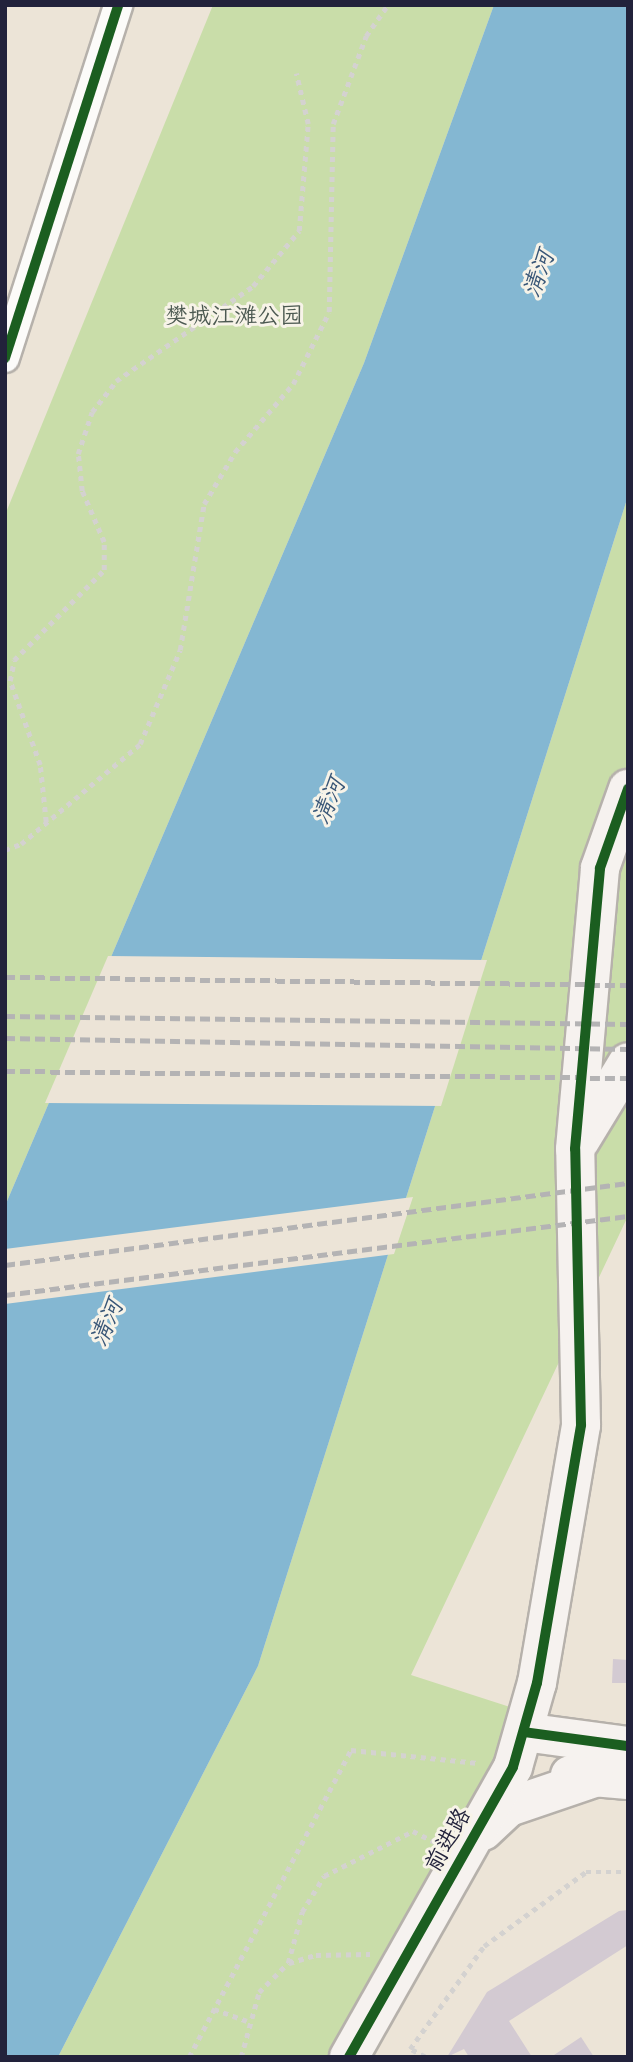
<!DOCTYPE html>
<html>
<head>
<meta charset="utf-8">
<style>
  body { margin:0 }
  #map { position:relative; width:633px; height:2062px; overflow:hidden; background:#ece4d7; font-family:Sriracha,"LXGW WenKai TC",sans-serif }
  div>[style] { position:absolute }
  .green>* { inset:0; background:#c9dda9 }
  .water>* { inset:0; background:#84b7d2 }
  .pier>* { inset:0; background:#ece4d7 }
  .building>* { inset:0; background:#d3cad2 }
  .path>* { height:4.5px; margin-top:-2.25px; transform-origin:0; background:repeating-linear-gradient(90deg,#d4d2d0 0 5px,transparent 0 10px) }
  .roads { filter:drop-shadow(2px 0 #b6b1ab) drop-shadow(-2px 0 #b6b1ab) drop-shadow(0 2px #b6b1ab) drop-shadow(0 -2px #b6b1ab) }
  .street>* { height:28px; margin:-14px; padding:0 14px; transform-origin:14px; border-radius:14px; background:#fcfbf9 }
  .secondary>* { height:38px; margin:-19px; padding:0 19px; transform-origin:19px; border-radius:19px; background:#f6f2ef }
  .rail>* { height:5px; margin-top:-2.5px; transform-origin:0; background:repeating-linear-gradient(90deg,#b4b3b4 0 10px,transparent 0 15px) }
  .cycleway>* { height:10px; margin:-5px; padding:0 5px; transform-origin:5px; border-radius:5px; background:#1b5e20 }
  span { translate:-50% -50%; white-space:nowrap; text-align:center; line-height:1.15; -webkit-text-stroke:6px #f7f3e8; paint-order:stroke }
  .park-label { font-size:23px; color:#4c5951 }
  .street-label { font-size:23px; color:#22223b }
  .water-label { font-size:24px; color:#385677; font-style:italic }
  .frame { position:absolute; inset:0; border:7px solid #22223b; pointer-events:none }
</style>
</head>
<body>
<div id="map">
  <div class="green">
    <i style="clip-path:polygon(213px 5px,494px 5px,364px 363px,5px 1206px,5px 515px)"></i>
    <i style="clip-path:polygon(628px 496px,628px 1216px,411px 1675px,529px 1713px,349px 2057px,58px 2057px,258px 1666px)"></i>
  </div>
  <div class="water">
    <i style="clip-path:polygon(494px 5px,628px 5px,628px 496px,258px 1666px,58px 2057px,5px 2057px,5px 1206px,364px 363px)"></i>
  </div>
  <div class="pier">
    <i style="clip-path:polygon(108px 956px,487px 960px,441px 1106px,45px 1103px)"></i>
    <i style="clip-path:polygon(413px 1197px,394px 1254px,5px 1304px,5px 1249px)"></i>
  </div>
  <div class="building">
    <i style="clip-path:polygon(613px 1659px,628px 1660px,628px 1683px,612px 1683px)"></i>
    <i style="clip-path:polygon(628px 1910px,628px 1945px,509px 2021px,532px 2057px,469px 2057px,464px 2049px,447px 2057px,487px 1992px,619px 1911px)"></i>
    <i style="clip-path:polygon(581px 2037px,594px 2057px,551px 2057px)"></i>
  </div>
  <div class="path">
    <i style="left:46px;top:822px;width:57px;rotate:-96deg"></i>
    <i style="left:40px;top:765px;width:89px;rotate:-109.7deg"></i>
    <i style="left:10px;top:681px;width:21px;rotate:-79deg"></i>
    <i style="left:14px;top:660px;width:127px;rotate:-45deg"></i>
    <i style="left:104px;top:570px;width:28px;rotate:-90deg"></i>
    <i style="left:104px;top:542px;width:56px;rotate:-113.3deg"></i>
    <i style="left:82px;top:491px;width:37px;rotate:-96deg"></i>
    <i style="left:78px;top:454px;width:44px;rotate:-71.6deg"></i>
    <i style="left:92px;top:412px;width:39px;rotate:-52deg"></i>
    <i style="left:116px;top:381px;width:167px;rotate:-34.7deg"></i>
    <i style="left:253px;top:286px;width:72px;rotate:-50.1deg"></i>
    <i style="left:299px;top:231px;width:107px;rotate:-85.2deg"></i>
    <i style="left:308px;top:124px;width:52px;rotate:-103.2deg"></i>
    <i style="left:5px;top:850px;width:17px;rotate:-21deg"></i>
    <i style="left:21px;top:844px;width:155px;rotate:-40deg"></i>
    <i style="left:140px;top:744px;width:102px;rotate:-66.9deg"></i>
    <i style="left:180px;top:650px;width:148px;rotate:-80.7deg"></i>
    <i style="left:204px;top:504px;width:61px;rotate:-59.2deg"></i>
    <i style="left:235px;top:452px;width:89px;rotate:-49.5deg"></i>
    <i style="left:293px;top:384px;width:80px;rotate:-63.4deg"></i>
    <i style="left:329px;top:312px;width:188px;rotate:-88.8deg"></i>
    <i style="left:333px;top:124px;width:94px;rotate:-69.4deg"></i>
    <i style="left:366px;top:36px;width:38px;rotate:-55deg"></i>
    <i style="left:289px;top:1963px;width:28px;rotate:-17deg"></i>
    <i style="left:316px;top:1955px;width:54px;rotate:-1.1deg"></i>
    <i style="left:214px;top:2009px;width:35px;rotate:20deg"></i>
    <i style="left:189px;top:2057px;width:347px;rotate:-62.2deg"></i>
    <i style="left:351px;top:1750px;width:128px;rotate:5.8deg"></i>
    <i style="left:241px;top:2057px;width:67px;rotate:-74.5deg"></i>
    <i style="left:259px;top:1992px;width:41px;rotate:-45deg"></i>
    <i style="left:288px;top:1963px;width:53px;rotate:-74.6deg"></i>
    <i style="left:302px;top:1912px;width:42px;rotate:-58.6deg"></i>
    <i style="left:324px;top:1876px;width:100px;rotate:-26.8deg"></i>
    <i style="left:413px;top:1831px;width:25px;rotate:27deg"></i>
    <i style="left:425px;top:2057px;width:17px;rotate:-152deg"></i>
    <i style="left:410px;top:2049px;width:127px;rotate:-54.3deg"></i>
    <i style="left:484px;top:1946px;width:126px;rotate:-36deg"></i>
    <i style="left:586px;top:1872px;width:42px"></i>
  </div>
  <div class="roads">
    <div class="street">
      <i style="left:5px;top:358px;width:371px;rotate:-72.2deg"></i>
    </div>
    <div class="secondary">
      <i style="left:580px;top:1141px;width:92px;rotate:-58.7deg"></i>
      <i style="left:524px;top:1732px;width:105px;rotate:7.7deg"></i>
      <i style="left:570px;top:1775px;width:58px;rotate:4.9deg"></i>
      <i style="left:483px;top:1831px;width:35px;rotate:-43deg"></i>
      <i style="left:509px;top:1807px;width:90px;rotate:-18.8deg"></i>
      <i style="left:349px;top:2057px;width:333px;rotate:-60.5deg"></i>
      <i style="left:513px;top:1767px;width:87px;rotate:-74.1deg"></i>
      <i style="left:537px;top:1683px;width:262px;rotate:-80.3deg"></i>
      <i style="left:581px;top:1425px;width:276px;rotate:-91.2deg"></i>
      <i style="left:575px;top:1149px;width:282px;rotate:-84.9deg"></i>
      <i style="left:600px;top:868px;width:84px;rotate:-70.5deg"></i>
    </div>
  </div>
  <div class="rail">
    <i style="left:5px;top:977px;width:623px;rotate:0.74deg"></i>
    <i style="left:5px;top:1016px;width:623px;rotate:0.74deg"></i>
    <i style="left:5px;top:1038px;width:623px;rotate:1.01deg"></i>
    <i style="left:5px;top:1071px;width:623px;rotate:0.64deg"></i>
    <i style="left:5px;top:1265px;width:628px;rotate:-7.5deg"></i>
    <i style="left:5px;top:1295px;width:628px;rotate:-7.23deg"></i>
  </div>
  <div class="cycleway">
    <i style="left:5px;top:358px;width:371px;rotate:-72.2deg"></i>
    <i style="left:524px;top:1732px;width:105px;rotate:7.7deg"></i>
    <i style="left:349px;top:2057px;width:333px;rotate:-60.5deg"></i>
    <i style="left:513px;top:1767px;width:87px;rotate:-74.1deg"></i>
    <i style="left:537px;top:1683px;width:262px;rotate:-80.3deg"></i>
    <i style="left:581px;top:1425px;width:276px;rotate:-91.2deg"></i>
    <i style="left:575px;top:1149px;width:282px;rotate:-84.9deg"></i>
    <i style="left:600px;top:868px;width:84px;rotate:-70.5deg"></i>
  </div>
  <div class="park-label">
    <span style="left:234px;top:316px">樊城江滩公园</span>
  </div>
  <div class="street-label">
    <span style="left:448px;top:1840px;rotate:-61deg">前进路</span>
  </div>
  <div class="water-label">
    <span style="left:539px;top:274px;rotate:-70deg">清河</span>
    <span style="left:329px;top:801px;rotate:-67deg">清河</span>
    <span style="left:107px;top:1323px;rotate:-67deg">清河</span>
  </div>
  <div class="frame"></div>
</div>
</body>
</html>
